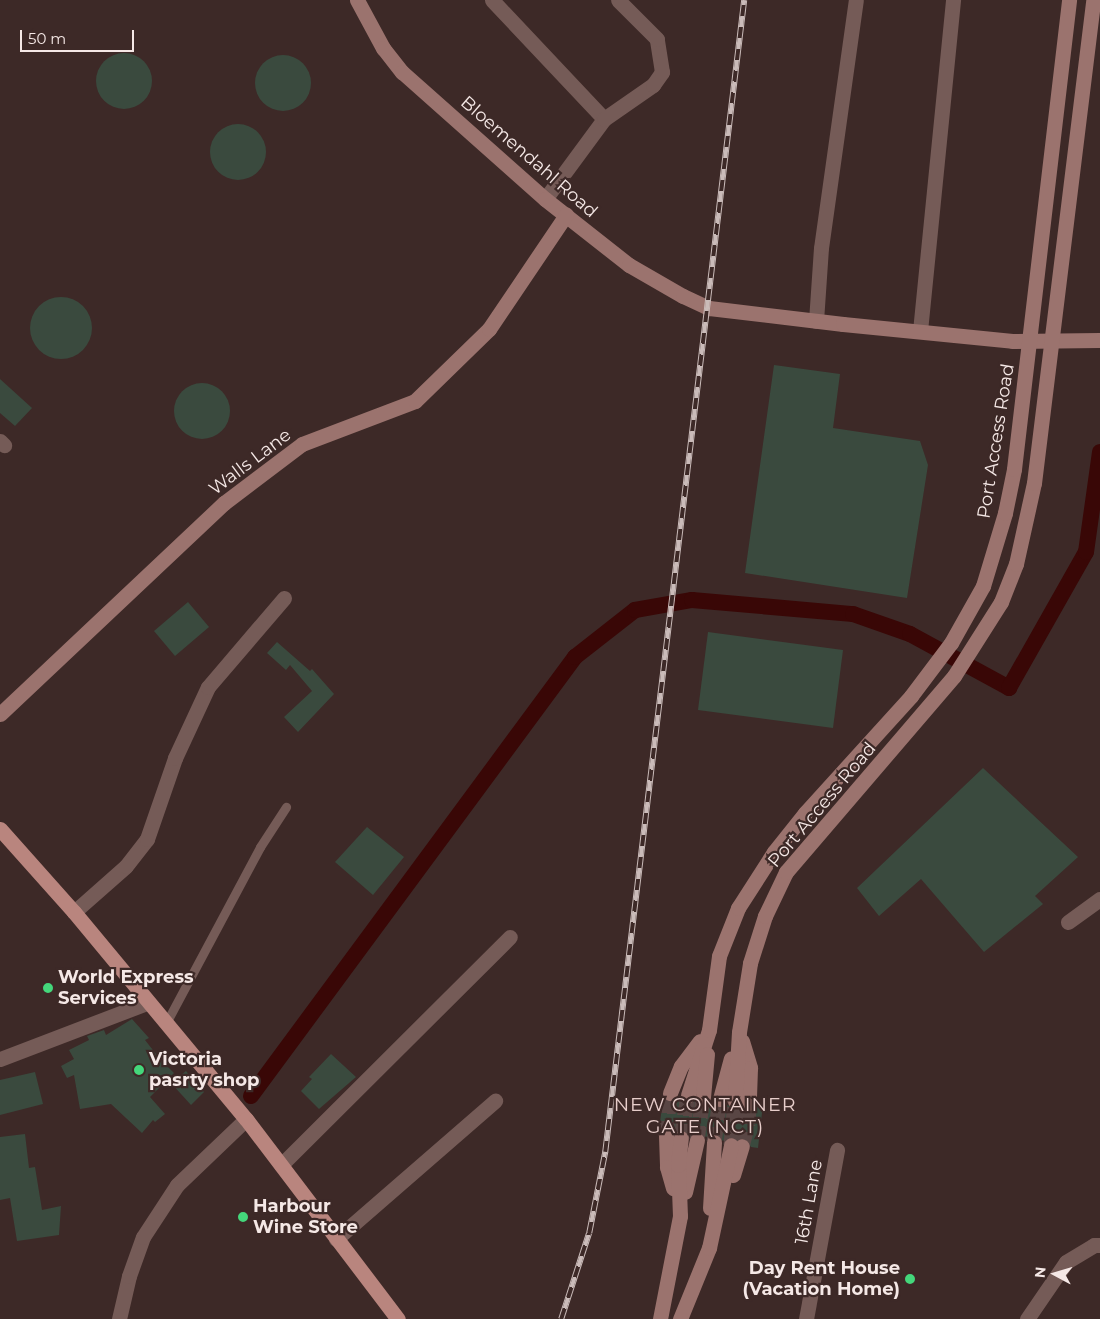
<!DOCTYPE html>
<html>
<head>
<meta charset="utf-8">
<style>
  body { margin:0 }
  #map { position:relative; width:1100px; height:1319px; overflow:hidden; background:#3d2927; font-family:Montserrat,sans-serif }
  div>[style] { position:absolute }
  .canal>* { height:16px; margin:-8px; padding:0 8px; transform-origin:8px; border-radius:8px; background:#390706 }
  .building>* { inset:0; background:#3a4a3e }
  .round { border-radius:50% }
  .secondary-tunnel>* { height:15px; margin-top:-7.5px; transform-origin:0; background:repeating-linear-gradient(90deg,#594644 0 15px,transparent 0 23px) }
  .lane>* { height:9px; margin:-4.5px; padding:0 4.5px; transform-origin:4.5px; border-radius:4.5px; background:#755b57 }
  .street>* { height:15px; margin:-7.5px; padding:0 7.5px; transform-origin:7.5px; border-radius:7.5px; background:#755b57 }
  .secondary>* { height:15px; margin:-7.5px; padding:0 7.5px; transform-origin:7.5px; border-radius:7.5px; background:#9b736e }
  .primary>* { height:15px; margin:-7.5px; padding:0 7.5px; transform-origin:7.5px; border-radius:7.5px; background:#b9857e }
  .rail>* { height:5.5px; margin-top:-2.75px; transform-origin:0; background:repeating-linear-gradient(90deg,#3d2927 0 11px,#cabbb9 0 22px); box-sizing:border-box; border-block:1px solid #cabbb9 }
  .dots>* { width:14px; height:14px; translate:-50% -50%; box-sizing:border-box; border:2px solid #3d2927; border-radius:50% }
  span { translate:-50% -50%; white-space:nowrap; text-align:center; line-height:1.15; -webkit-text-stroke:4.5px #3d2927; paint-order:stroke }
  .street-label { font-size:18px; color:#f5e8e6 }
  .poi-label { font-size:18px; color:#f5e8e6; font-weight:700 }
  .left { translate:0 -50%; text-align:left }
  .right { translate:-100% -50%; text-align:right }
  .neighbourhood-label { font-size:19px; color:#e8cecb; letter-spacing:1px }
  .north { position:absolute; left:1030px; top:1249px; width:50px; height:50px; -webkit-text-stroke:4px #3d2927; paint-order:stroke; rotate:276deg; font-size:14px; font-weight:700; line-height:20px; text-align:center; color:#f5e8e6 }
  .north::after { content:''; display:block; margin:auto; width:18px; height:22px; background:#f5e8e6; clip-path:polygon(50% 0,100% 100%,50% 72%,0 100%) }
  .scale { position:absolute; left:20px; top:30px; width:114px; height:22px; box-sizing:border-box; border:2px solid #f5e8e6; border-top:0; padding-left:6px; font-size:15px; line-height:18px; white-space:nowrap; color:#f5e8e6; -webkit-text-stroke:4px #3d2927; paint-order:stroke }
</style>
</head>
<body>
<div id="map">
  <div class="canal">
    <i style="left:251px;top:1096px;width:546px;rotate:-53.57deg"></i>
    <i style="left:575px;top:657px;width:76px;rotate:-38.1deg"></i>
    <i style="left:635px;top:610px;width:58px;rotate:-10deg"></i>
    <i style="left:692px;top:600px;width:162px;rotate:5deg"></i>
    <i style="left:853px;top:614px;width:60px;rotate:19.3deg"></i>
    <i style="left:910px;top:634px;width:113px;rotate:28.6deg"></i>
    <i style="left:1009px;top:688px;width:156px;rotate:-60.5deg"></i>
    <i style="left:1086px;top:552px;width:101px;rotate:-82deg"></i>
  </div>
  <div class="building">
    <i class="round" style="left:96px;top:53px;width:56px;height:56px"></i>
    <i class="round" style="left:255px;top:55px;width:56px;height:56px"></i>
    <i class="round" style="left:210px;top:124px;width:56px;height:56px"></i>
    <i class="round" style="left:30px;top:297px;width:62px;height:62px"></i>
    <i style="clip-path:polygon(774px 365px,840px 374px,833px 428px,920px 441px,928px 465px,907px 598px,745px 573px)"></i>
    <i style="clip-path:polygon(0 379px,32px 408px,15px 426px,0 413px)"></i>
    <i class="round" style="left:174px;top:383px;width:56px;height:56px"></i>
    <i style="clip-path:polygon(188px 602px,209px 627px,175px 656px,154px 631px)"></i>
    <i style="clip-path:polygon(708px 632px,843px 650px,833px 728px,698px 710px)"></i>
    <i style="clip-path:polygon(277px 642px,310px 671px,312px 669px,334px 694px,298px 732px,284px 717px,312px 691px,290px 665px,286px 670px,267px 653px)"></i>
    <i style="clip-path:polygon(983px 768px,1078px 857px,1035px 896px,1043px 904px,984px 952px,921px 879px,879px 916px,857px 888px)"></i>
    <i style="clip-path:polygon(367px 827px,404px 857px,373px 895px,335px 862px)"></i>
    <i style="clip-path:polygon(132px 1019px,149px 1038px,145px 1040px,160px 1059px,174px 1073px,150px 1097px,165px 1114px,155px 1122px,153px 1120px,142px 1133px,111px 1104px,80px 1109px,74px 1075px,67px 1078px,61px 1066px,74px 1059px,69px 1050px,89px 1040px,87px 1036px,104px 1030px,106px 1035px)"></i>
    <i style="clip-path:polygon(331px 1054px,356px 1077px,319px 1109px,301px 1091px,312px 1079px,309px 1077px)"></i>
    <i style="clip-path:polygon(186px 1071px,204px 1092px,191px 1105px,171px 1083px)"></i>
    <i style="clip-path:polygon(35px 1072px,43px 1104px,0 1115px,0 1080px)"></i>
    <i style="clip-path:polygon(679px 1096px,686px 1104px,695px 1101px,703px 1106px,711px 1102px,717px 1108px,727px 1105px,748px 1112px,754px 1111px,758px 1104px,763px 1104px,758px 1148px,751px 1147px,744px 1137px,729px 1136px,723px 1141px,715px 1133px,706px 1137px,699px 1131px,690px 1134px,683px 1129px,674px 1132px,665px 1127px,659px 1130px,663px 1099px,672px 1102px)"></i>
    <i style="clip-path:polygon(25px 1134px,29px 1168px,35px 1167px,42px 1210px,61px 1206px,59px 1235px,17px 1241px,10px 1198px,0 1200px,0 1137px)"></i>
  </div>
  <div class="secondary-tunnel">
    <i style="left:666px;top:1136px;width:43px;rotate:-84.7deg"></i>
    <i style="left:681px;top:1138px;width:44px;rotate:-80.8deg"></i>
    <i style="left:697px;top:1140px;width:43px;rotate:-82.1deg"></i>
    <i style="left:714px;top:1142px;width:43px;rotate:-82.1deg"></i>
    <i style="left:731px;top:1145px;width:44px;rotate:-84.8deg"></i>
    <i style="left:742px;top:1146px;width:24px;rotate:-75deg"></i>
    <i style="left:748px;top:1123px;width:20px;rotate:-87deg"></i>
  </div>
  <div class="lane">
    <i style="left:165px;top:1025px;width:202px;rotate:-61.9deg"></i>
    <i style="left:260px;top:847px;width:48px;rotate:-57deg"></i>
  </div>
  <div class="street">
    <i style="left:492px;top:0;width:163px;rotate:46.7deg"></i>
    <i style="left:604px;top:119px;width:99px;rotate:126.4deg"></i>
    <i style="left:604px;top:119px;width:60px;rotate:-34.8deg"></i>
    <i style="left:653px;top:85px;width:16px;rotate:-55deg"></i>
    <i style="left:662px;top:72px;width:33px;rotate:-99deg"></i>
    <i style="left:657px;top:39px;width:55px;rotate:-135deg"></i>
    <i style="left:816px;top:321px;width:73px;rotate:-86.1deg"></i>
    <i style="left:821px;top:248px;width:250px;rotate:-82deg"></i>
    <i style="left:920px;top:331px;width:333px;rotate:-84.3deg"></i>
    <i style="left:0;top:441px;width:6px;rotate:45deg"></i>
    <i style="left:74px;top:912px;width:69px;rotate:-41.5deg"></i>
    <i style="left:126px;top:866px;width:34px;rotate:-52deg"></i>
    <i style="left:147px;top:839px;width:86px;rotate:-70.9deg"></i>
    <i style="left:175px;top:758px;width:78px;rotate:-65.1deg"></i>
    <i style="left:208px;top:687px;width:117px;rotate:-49.5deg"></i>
    <i style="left:1068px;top:922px;width:39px;rotate:-36deg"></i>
    <i style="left:0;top:1059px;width:157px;rotate:-20.9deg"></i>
    <i style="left:281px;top:1165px;width:323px;rotate:-44.9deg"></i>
    <i style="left:336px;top:1239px;width:211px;rotate:-41deg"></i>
    <i style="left:119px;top:1319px;width:44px;rotate:-76.9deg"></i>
    <i style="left:129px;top:1276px;width:41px;rotate:-70.3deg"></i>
    <i style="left:143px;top:1237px;width:62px;rotate:-56.8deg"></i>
    <i style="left:177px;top:1185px;width:95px;rotate:-43.7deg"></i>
    <i style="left:806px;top:1319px;width:172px;rotate:-79.6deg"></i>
    <i style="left:1027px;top:1319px;width:69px;rotate:-55.6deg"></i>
    <i style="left:1066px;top:1262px;width:33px;rotate:-31deg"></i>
    <i style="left:1094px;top:1245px;width:6px"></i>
  </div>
  <div class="secondary">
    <i style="left:357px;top:0;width:55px;rotate:61.6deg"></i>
    <i style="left:383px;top:48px;width:31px;rotate:52deg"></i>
    <i style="left:402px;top:72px;width:191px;rotate:41.6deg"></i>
    <i style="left:545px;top:199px;width:107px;rotate:38.2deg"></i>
    <i style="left:629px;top:265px;width:62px;rotate:29.9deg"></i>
    <i style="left:683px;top:296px;width:29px;rotate:25deg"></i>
    <i style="left:709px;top:308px;width:135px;rotate:6.8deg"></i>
    <i style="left:843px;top:324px;width:170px;rotate:5.7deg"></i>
    <i style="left:1012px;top:341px;width:88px;rotate:-0.7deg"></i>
    <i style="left:0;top:714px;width:308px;rotate:-43.3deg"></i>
    <i style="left:224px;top:503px;width:98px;rotate:-37.1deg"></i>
    <i style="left:302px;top:444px;width:121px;rotate:-20.8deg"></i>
    <i style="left:415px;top:401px;width:103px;rotate:-44.2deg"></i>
    <i style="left:489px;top:329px;width:138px;rotate:-56deg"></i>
    <i style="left:742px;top:1041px;width:28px;rotate:73deg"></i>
    <i style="left:750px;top:1068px;width:35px;rotate:92deg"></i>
    <i style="left:670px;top:1093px;width:29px;rotate:-68deg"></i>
    <i style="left:681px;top:1066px;width:31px;rotate:-53deg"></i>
    <i style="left:688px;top:1095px;width:68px;rotate:-72.1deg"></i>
    <i style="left:709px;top:1030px;width:75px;rotate:-82.3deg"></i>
    <i style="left:719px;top:956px;width:52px;rotate:-68.4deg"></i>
    <i style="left:738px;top:908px;width:67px;rotate:-57.3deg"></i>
    <i style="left:774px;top:852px;width:50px;rotate:-51.5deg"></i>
    <i style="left:805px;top:813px;width:158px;rotate:-47.8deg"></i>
    <i style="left:911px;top:696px;width:66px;rotate:-53deg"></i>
    <i style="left:951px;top:643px;width:65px;rotate:-60.7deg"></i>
    <i style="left:983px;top:586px;width:76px;rotate:-73.2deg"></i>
    <i style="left:1005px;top:513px;width:45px;rotate:-78.4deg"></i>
    <i style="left:1014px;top:469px;width:472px;rotate:-83.3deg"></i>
    <i style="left:703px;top:1097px;width:43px;rotate:-84.7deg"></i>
    <i style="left:720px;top:1099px;width:42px;rotate:-75deg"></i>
    <i style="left:735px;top:1101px;width:69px;rotate:-86.7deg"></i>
    <i style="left:739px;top:1032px;width:70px;rotate:-80.9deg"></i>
    <i style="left:750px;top:963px;width:49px;rotate:-72.3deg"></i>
    <i style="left:765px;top:916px;width:49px;rotate:-64.5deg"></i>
    <i style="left:786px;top:872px;width:258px;rotate:-49.4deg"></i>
    <i style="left:954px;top:676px;width:88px;rotate:-57.6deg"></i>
    <i style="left:1001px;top:602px;width:41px;rotate:-68.5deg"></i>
    <i style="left:1016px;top:564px;width:83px;rotate:-77.5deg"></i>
    <i style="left:1034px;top:483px;width:487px;rotate:-83deg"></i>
    <i style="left:666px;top:1136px;width:31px;rotate:88deg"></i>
    <i style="left:667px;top:1167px;width:22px;rotate:74deg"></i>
    <i style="left:733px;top:1175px;width:30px;rotate:-73deg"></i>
    <i style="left:685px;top:1192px;width:53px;rotate:-77deg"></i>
    <i style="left:710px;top:1208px;width:66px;rotate:-86.5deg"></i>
    <i style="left:660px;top:1319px;width:105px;rotate:-79deg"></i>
    <i style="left:680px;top:1216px;width:51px;rotate:-92.2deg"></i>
    <i style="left:678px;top:1165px;width:27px;rotate:-84deg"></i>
    <i style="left:680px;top:1319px;width:77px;rotate:-67.8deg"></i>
    <i style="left:709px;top:1248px;width:105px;rotate:-77.9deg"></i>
  </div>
  <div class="primary">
    <i style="left:0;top:829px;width:111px;rotate:48.3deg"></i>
    <i style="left:74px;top:912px;width:269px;rotate:50.3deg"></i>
    <i style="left:246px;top:1119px;width:251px;rotate:52.8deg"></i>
  </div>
  <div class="rail">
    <i style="left:561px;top:1319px;width:90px;rotate:-72deg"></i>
    <i style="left:589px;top:1233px;width:83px;rotate:-78.8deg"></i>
    <i style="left:605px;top:1152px;width:1160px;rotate:-83.12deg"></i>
  </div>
  <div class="dots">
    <i style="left:48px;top:988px;background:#44d77b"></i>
    <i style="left:139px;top:1070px;background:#44d77b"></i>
    <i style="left:243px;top:1217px;background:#44d77b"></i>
    <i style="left:910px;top:1279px;background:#44d77b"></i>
  </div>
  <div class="street-label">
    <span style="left:529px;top:157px;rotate:41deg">Bloemendahl Road</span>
    <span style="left:996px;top:441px;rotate:-81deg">Port Access Road</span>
    <span style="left:250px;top:462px;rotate:-37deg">Walls Lane</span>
    <span style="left:822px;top:805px;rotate:-50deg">Port Access Road</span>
    <span style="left:809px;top:1202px;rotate:-80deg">16th Lane</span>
  </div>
  <div class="poi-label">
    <span class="left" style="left:58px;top:988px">World Express<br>Services</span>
    <span class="left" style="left:149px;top:1070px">Victoria<br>pasrty shop</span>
    <span class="left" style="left:253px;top:1217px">Harbour<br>Wine Store</span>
    <span class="right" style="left:900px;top:1279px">Day Rent House<br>(Vacation Home)</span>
  </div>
  <div class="neighbourhood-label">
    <span style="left:705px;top:1116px">NEW CONTAINER<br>GATE (NCT)</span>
  </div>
  <div class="north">N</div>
  <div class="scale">50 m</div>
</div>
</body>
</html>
